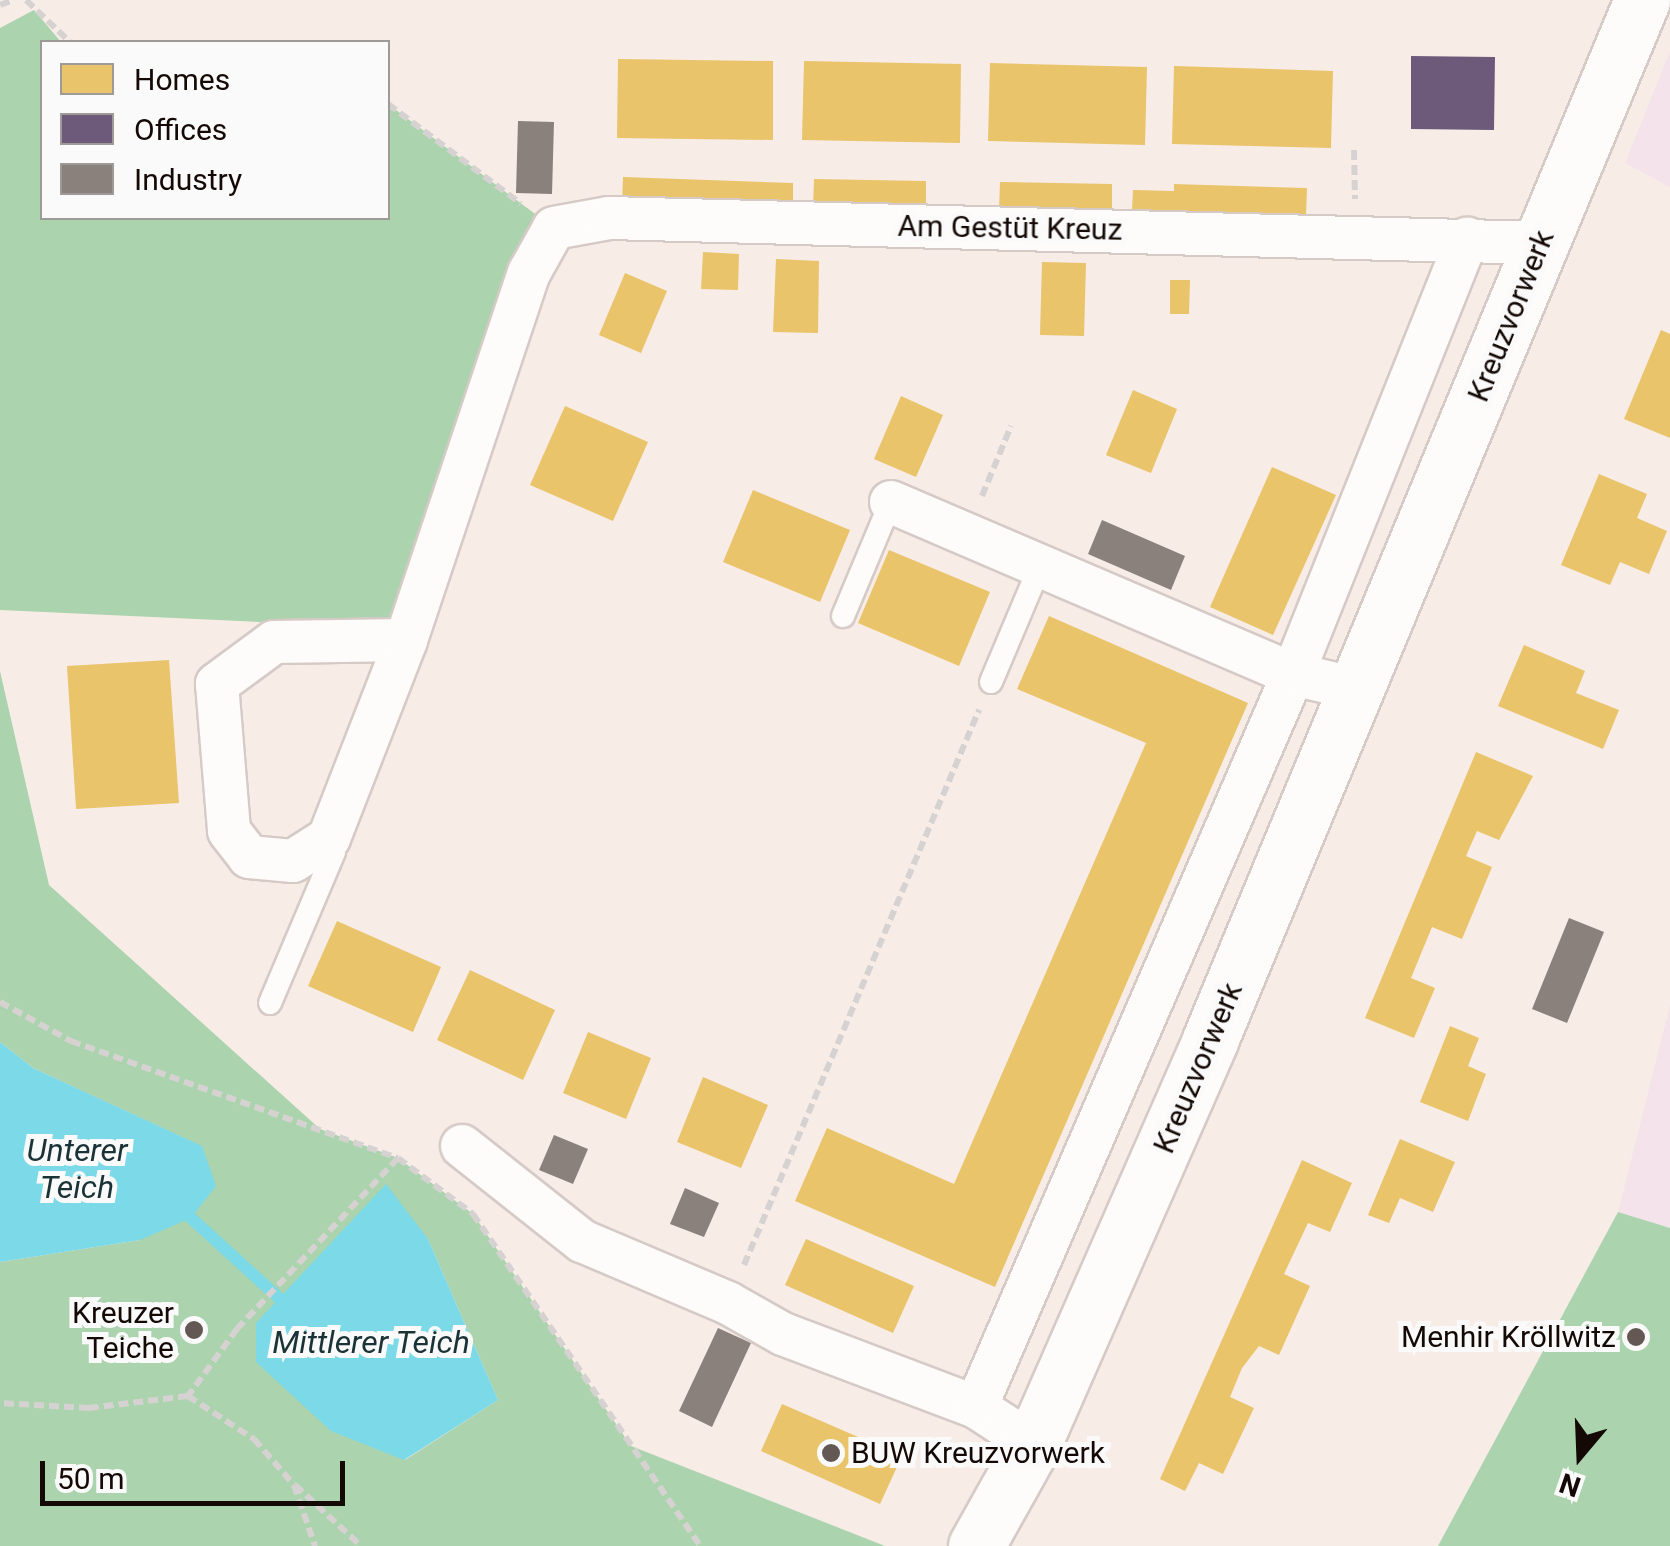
<!DOCTYPE html>
<html>
<head>
<meta charset="utf-8">
<style>
  body { margin:0 }
  #map { position:relative; width:1670px; height:1546px; overflow:hidden; background:#f8ece7; font-family:Roboto,sans-serif }
  div>[style] { position:absolute }
  .medical>* { inset:0; background:#f4e3ea }
  .forest>* { inset:0; background:#aad3ae }
  .water>* { inset:0; background:#7bd9e8 }
  .homes>* { inset:0; background:#e9c46a }
  .offices>* { inset:0; background:#6d597a }
  .industry>* { inset:0; background:#8a817c }
  .stream>* { height:12px; margin:-6px; padding:0 6px; transform-origin:6px; border-radius:6px; background:#7bd9e8 }
  .path>* { height:6px; margin-top:-3px; transform-origin:0; background:repeating-linear-gradient(90deg,#d6d2d1 0 10px,transparent 0 15px) }
  .roads { filter:drop-shadow(2px 0 #d6cac6) drop-shadow(-2px 0 #d6cac6) drop-shadow(0 2px #d6cac6) drop-shadow(0 -2px #d6cac6) }
  .lane>* { height:22px; margin:-11px; padding:0 11px; transform-origin:11px; border-radius:11px; background:#fefcfb }
  .street>* { height:42px; margin:-21px; padding:0 21px; transform-origin:21px; border-radius:21px; background:#fefcfb }
  .secondary>* { height:55px; margin:-27.5px; padding:0 27.5px; transform-origin:27.5px; border-radius:27.5px; background:#fefcfb }
  .dots>* { width:28px; height:28px; translate:-50% -50%; box-sizing:border-box; border:5px solid #fafafa; border-radius:50% }
  span { translate:-50% -50%; white-space:nowrap; text-align:center; line-height:1.15; -webkit-text-stroke:10px #fafafa; paint-order:stroke }
  .street-label { font-size:30px; color:#140905 }
  .poi-label { font-size:30px; color:#140905 }
  .right { translate:-100% -50%; text-align:right }
  .left { translate:0 -50%; text-align:left }
  .water-label { font-size:32px; color:#1b3237; font-style:italic }
  .legend { position:absolute; left:40px; top:40px; width:350px; height:180px; box-sizing:border-box; background:#fafafa; border:2px solid #9e9a98; margin:0; padding:12px 18px; list-style:none; font-size:30px; color:#140905 }
  .legend li { display:flex; align-items:center; gap:20px; height:50px }
  .legend b { width:50px; border:2px solid #9e9a98 }
  .north { position:absolute; left:1530px; top:1406px; width:100px; height:100px; -webkit-text-stroke:8px #fafafa; paint-order:stroke; rotate:199deg; font-size:28px; font-weight:700; line-height:40px; text-align:center; color:#140905 }
  .north::after { content:''; display:block; margin:auto; width:35px; height:45px; background:#140905; clip-path:polygon(50% 0,100% 100%,50% 72%,0 100%) }
  .scale { position:absolute; left:40px; top:1461px; width:305px; height:45px; box-sizing:border-box; border:5px solid #140905; border-top:0; padding-left:12px; font-size:30px; line-height:35px; white-space:nowrap; color:#140905; -webkit-text-stroke:8px #fafafa; paint-order:stroke }
</style>
</head>
<body>
<div id="map">
  <div class="medical">
    <i style="clip-path:polygon(1670px 51px,1670px 187px,1625px 163px)"></i>
    <i style="clip-path:polygon(1670px 1005px,1670px 1228px,1618px 1212px)"></i>
  </div>
  <div class="forest">
    <i style="clip-path:polygon(34px 10px,61px 42px,42px 42px,42px 218px,388px 218px,388px 104px,554px 228px,506px 270px,390px 628px,0 610px,0 28px)"></i>
    <i style="clip-path:polygon(evenodd,0 671px,49px 885px,320px 1129px,398px 1158px,473px 1214px,631px 1446px,885px 1546px,0 1546px,0 1262px,140px 1240px,201px 1146px,33px 1068px,0 1042px,0 671px,428px 1239px,498px 1400px,405px 1460px,428px 1239px)"></i>
    <i style="clip-path:polygon(1618px 1212px,1670px 1228px,1670px 1546px,1438px 1546px)"></i>
  </div>
  <div class="water">
    <i style="clip-path:polygon(0 1042px,33px 1068px,202px 1146px,216px 1186px,191px 1218px,140px 1240px,0 1262px)"></i>
    <i style="clip-path:polygon(386px 1184px,428px 1239px,498px 1400px,404px 1460px,331px 1431px,256px 1362px,256px 1323px)"></i>
  </div>
  <div class="homes">
    <i style="clip-path:polygon(618px 59px,773px 61px,773px 140px,617px 138px)"></i>
    <i style="clip-path:polygon(804px 61px,961px 64px,960px 143px,802px 140px)"></i>
    <i style="clip-path:polygon(990px 63px,1147px 67px,1145px 145px,988px 141px)"></i>
    <i style="clip-path:polygon(1174px 66px,1333px 71px,1331px 148px,1172px 144px)"></i>
    <i style="clip-path:polygon(623px 177px,793px 183px,793px 210px,622px 203px)"></i>
    <i style="clip-path:polygon(814px 179px,926px 181px,926px 210px,813px 208px)"></i>
    <i style="clip-path:polygon(1000px 182px,1112px 184px,1112px 213px,999px 211px)"></i>
    <i style="clip-path:polygon(1174px 184px,1307px 188px,1306px 216px,1132px 210px,1133px 190px,1174px 191px)"></i>
    <i style="clip-path:polygon(703px 252px,739px 254px,738px 290px,701px 289px)"></i>
    <i style="clip-path:polygon(776px 259px,819px 261px,818px 333px,773px 332px)"></i>
    <i style="clip-path:polygon(1042px 262px,1086px 263px,1084px 336px,1040px 335px)"></i>
    <i style="clip-path:polygon(625px 273px,667px 291px,641px 353px,599px 335px)"></i>
    <i style="clip-path:polygon(1170px 280px,1190px 280px,1189px 314px,1170px 314px)"></i>
    <i style="clip-path:polygon(1661px 330px,1670px 334px,1670px 438px,1624px 419px)"></i>
    <i style="clip-path:polygon(1133px 390px,1177px 409px,1151px 473px,1106px 455px)"></i>
    <i style="clip-path:polygon(901px 396px,943px 415px,916px 477px,874px 459px)"></i>
    <i style="clip-path:polygon(565px 406px,648px 442px,613px 521px,530px 485px)"></i>
    <i style="clip-path:polygon(1272px 467px,1336px 495px,1273px 635px,1210px 607px)"></i>
    <i style="clip-path:polygon(1599px 474px,1647px 494px,1637px 518px,1667px 531px,1649px 574px,1620px 562px,1610px 585px,1561px 565px)"></i>
    <i style="clip-path:polygon(753px 490px,850px 530px,820px 602px,723px 562px)"></i>
    <i style="clip-path:polygon(889px 550px,990px 592px,959px 666px,858px 623px)"></i>
    <i style="clip-path:polygon(1049px 616px,1248px 703px,995px 1287px,795px 1201px,827px 1128px,954px 1184px,1057px 947px,1146px 743px,1017px 689px)"></i>
    <i style="clip-path:polygon(1524px 645px,1585px 671px,1576px 693px,1619px 710px,1603px 749px,1498px 706px)"></i>
    <i style="clip-path:polygon(169px 660px,179px 803px,76px 809px,67px 666px)"></i>
    <i style="clip-path:polygon(1476px 752px,1533px 776px,1499px 840px,1477px 831px,1466px 856px,1492px 867px,1462px 939px,1432px 927px,1411px 978px,1435px 988px,1414px 1038px,1365px 1018px)"></i>
    <i style="clip-path:polygon(337px 921px,441px 967px,413px 1032px,308px 986px)"></i>
    <i style="clip-path:polygon(470px 970px,555px 1010px,523px 1080px,437px 1040px)"></i>
    <i style="clip-path:polygon(1450px 1026px,1479px 1038px,1468px 1066px,1486px 1074px,1468px 1121px,1420px 1102px)"></i>
    <i style="clip-path:polygon(588px 1032px,651px 1058px,626px 1119px,563px 1093px)"></i>
    <i style="clip-path:polygon(703px 1077px,768px 1105px,741px 1168px,677px 1142px)"></i>
    <i style="clip-path:polygon(1400px 1139px,1455px 1162px,1433px 1212px,1400px 1198px,1389px 1223px,1368px 1215px)"></i>
    <i style="clip-path:polygon(1302px 1160px,1352px 1183px,1330px 1232px,1308px 1223px,1284px 1274px,1310px 1286px,1279px 1355px,1259px 1346px,1242px 1368px,1230px 1397px,1254px 1408px,1223px 1474px,1199px 1463px,1185px 1491px,1160px 1479px)"></i>
    <i style="clip-path:polygon(806px 1239px,914px 1286px,893px 1333px,785px 1285px)"></i>
    <i style="clip-path:polygon(782px 1404px,902px 1456px,880px 1504px,761px 1451px)"></i>
  </div>
  <div class="offices">
    <i style="clip-path:polygon(1411px 56px,1495px 57px,1494px 130px,1411px 129px)"></i>
  </div>
  <div class="industry">
    <i style="clip-path:polygon(518px 121px,554px 122px,552px 194px,516px 193px)"></i>
    <i style="clip-path:polygon(1102px 520px,1185px 556px,1171px 590px,1088px 554px)"></i>
    <i style="clip-path:polygon(1569px 918px,1604px 932px,1567px 1023px,1532px 1009px)"></i>
    <i style="clip-path:polygon(554px 1135px,588px 1149px,573px 1184px,539px 1170px)"></i>
    <i style="clip-path:polygon(685px 1188px,719px 1203px,704px 1237px,670px 1224px)"></i>
    <i style="clip-path:polygon(718px 1328px,751px 1343px,712px 1427px,679px 1411px)"></i>
  </div>
  <div class="stream">
    <i style="left:191px;top:1218px;width:119px;rotate:42.3deg"></i>
  </div>
  <div class="path">
    <i style="left:26px;top:0;width:61px;rotate:43.7deg"></i>
    <i style="left:0;top:5px;width:15px;rotate:-20deg"></i>
    <i style="left:388px;top:104px;width:166px;rotate:36.9deg"></i>
    <i style="left:1354px;top:150px;width:49px;rotate:88.8deg"></i>
    <i style="left:982px;top:496px;width:76px;rotate:-67.5deg"></i>
    <i style="left:0;top:1002px;width:81px;rotate:28.8deg"></i>
    <i style="left:71px;top:1041px;width:347px;rotate:19.7deg"></i>
    <i style="left:398px;top:1158px;width:235px;rotate:133.3deg"></i>
    <i style="left:237px;top:1329px;width:83px;rotate:126.2deg"></i>
    <i style="left:188px;top:1396px;width:100px;rotate:173.1deg"></i>
    <i style="left:89px;top:1408px;width:89px;rotate:-176.8deg"></i>
    <i style="left:398px;top:1158px;width:94px;rotate:36.7deg"></i>
    <i style="left:473px;top:1214px;width:402px;rotate:55.6deg"></i>
    <i style="left:744px;top:1265px;width:603px;rotate:-67.05deg"></i>
    <i style="left:188px;top:1396px;width:79px;rotate:33.1deg"></i>
    <i style="left:254px;top:1439px;width:61px;rotate:49deg"></i>
    <i style="left:294px;top:1485px;width:65px;rotate:71deg"></i>
    <i style="left:295px;top:1485px;width:90px;rotate:42.7deg"></i>
  </div>
  <div class="roads">
    <div class="lane">
      <i style="left:843px;top:616px;width:124px;rotate:-67.2deg"></i>
      <i style="left:991px;top:682px;width:126px;rotate:-67.1deg"></i>
      <i style="left:270px;top:1003px;width:164px;rotate:-67deg"></i>
      <i style="left:334px;top:852px;width:15px;rotate:-110deg"></i>
    </div>
    <div class="street">
      <i style="left:891px;top:502px;width:437px;rotate:23.2deg"></i>
      <i style="left:1293px;top:674px;width:66px;rotate:13.2deg"></i>
      <i style="left:406px;top:640px;width:132px;rotate:179.1deg"></i>
      <i style="left:274px;top:642px;width:71px;rotate:143.6deg"></i>
      <i style="left:217px;top:684px;width:147px;rotate:85.3deg"></i>
      <i style="left:229px;top:831px;width:33px;rotate:52deg"></i>
      <i style="left:249px;top:857px;width:44px;rotate:5.2deg"></i>
      <i style="left:293px;top:861px;width:43px;rotate:-32.6deg"></i>
      <i style="left:329px;top:838px;width:212px;rotate:-68.7deg"></i>
      <i style="left:406px;top:640px;width:387px;rotate:-71.5deg"></i>
      <i style="left:529px;top:273px;width:51px;rotate:-60.9deg"></i>
      <i style="left:554px;top:228px;width:56px;rotate:-10.3deg"></i>
      <i style="left:609px;top:218px;width:932px;rotate:1.54deg"></i>
      <i style="left:462px;top:1146px;width:153px;rotate:38.4deg"></i>
      <i style="left:582px;top:1241px;width:159px;rotate:23deg"></i>
      <i style="left:728px;top:1303px;width:63px;rotate:29.4deg"></i>
      <i style="left:783px;top:1334px;width:206px;rotate:20.7deg"></i>
      <i style="left:976px;top:1407px;width:68px;rotate:33deg"></i>
      <i style="left:976px;top:1407px;width:799px;rotate:-66.61deg"></i>
      <i style="left:1293px;top:674px;width:469px;rotate:-68.2deg"></i>
    </div>
    <div class="secondary">
      <i style="left:976px;top:1546px;width:117px;rotate:-60.8deg"></i>
      <i style="left:1033px;top:1444px;width:441px;rotate:-66.3deg"></i>
      <i style="left:1210px;top:1040px;width:1126px;rotate:-67.44deg"></i>
    </div>
  </div>
  <div class="dots">
    <i style="left:194px;top:1330px;background:#645854"></i>
    <i style="left:1636px;top:1337px;background:#645854"></i>
    <i style="left:831px;top:1453px;background:#645854"></i>
  </div>
  <div class="street-label">
    <span style="left:1010px;top:228px;rotate:1deg">Am Gestüt Kreuz</span>
    <span style="left:1511px;top:316px;rotate:-68deg">Kreuzvorwerk</span>
    <span style="left:1198px;top:1068px;rotate:-67deg">Kreuzvorwerk</span>
  </div>
  <div class="poi-label">
    <span class="right" style="left:174px;top:1330px">Kreuzer<br>Teiche</span>
    <span class="right" style="left:1616px;top:1337px">Menhir Kröllwitz</span>
    <span class="left" style="left:851px;top:1453px">BUW Kreuzvorwerk</span>
  </div>
  <div class="water-label">
    <span style="left:77px;top:1169px">Unterer<br>Teich</span>
    <span style="left:371px;top:1342px">Mittlerer Teich</span>
  </div>
  <ul class="legend">
  <li><b style="height:28px;background:#e9c46a"></b>Homes</li>
  <li><b style="height:28px;background:#6d597a"></b>Offices</li>
  <li><b style="height:28px;background:#8a817c"></b>Industry</li>
  </ul>
  <div class="north">N</div>
  <div class="scale">50 m</div>
</div>
</body>
</html>
